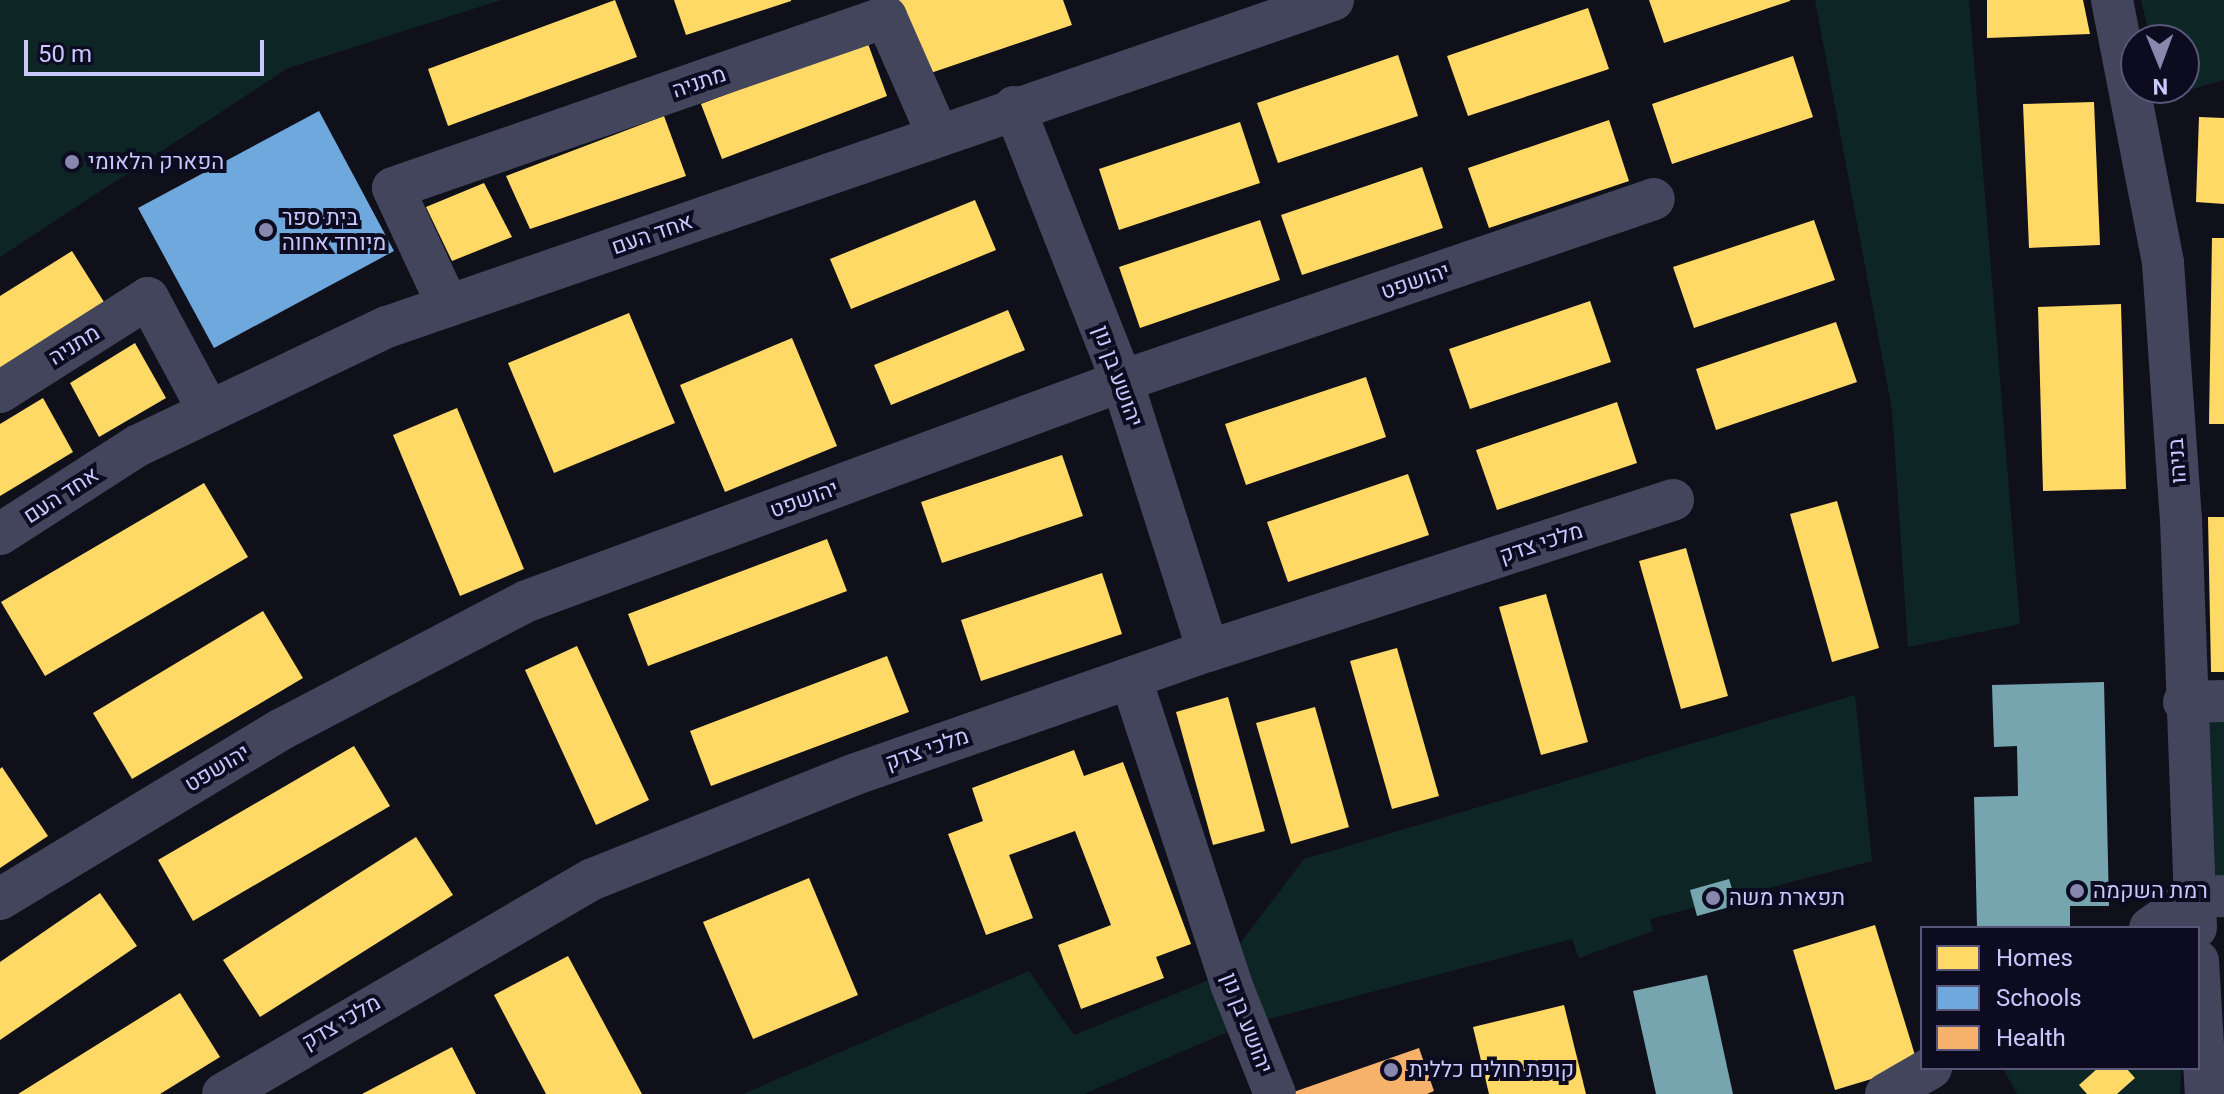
<!DOCTYPE html>
<html>
<head>
<meta charset="utf-8">
<style>
  body { margin:0 }
  #map { position:relative; width:2224px; height:1094px; overflow:hidden; background:#10101b; font-family:Roboto,Heebo,sans-serif }
  div>[style] { position:absolute }
  .green>* { inset:0; background:#0d2625 }
  .homes>* { inset:0; background:#ffd966 }
  .schools>* { inset:0; background:#6fa8dc }
  .health>* { inset:0; background:#f6b26b }
  .public>* { inset:0; background:#76a5af }
  .minor>* { height:42px; margin:-21px; padding:0 21px; transform-origin:21px; border-radius:21px; background:#43455c }
  .dots>* { width:22px; height:22px; translate:-50% -50%; box-sizing:border-box; border:4px solid #0c0b20; border-radius:50% }
  span { translate:-50% -50%; white-space:nowrap; text-align:center; line-height:1.15; -webkit-text-stroke:8px #0c0b20; paint-order:stroke }
  .street-label { font-size:22px; color:#c9c9ff }
  .poi-label { font-size:22px; color:#c9c9ff }
  .left { translate:0 -50%; text-align:left }
  .legend { position:absolute; left:1920px; top:926px; width:280px; height:144px; box-sizing:border-box; background:#0c0b20; border:2px solid #585779; margin:0; padding:10px 14px; list-style:none; font-size:24px; color:#c9c9ff }
  .legend li { display:flex; align-items:center; gap:16px; height:40px }
  .legend b { width:40px; border:2px solid #585779 }
  .north { position:absolute; left:2120px; top:24px; width:80px; height:80px; box-sizing:border-box; background:#0c0b20; border:2px solid #585779; border-radius:50%; rotate:179deg; font-size:22px; font-weight:700; line-height:32px; text-align:center; color:#c9c9ff }
  .north::after { content:''; display:block; margin:auto; width:28px; height:36px; background:#8888af; clip-path:polygon(50% 0,100% 100%,50% 72%,0 100%) }
  .scale { position:absolute; left:24px; top:40px; width:240px; height:36px; box-sizing:border-box; border:4px solid #c9c9ff; border-top:0; padding-left:10px; font-size:24px; line-height:28px; white-space:nowrap; color:#c9c9ff; -webkit-text-stroke:6px #0c0b20; paint-order:stroke }
</style>
</head>
<body>
<div id="map">
  <div class="green">
    <i style="clip-path:polygon(0 0,501px 0,288px 68px,0 257px)"></i>
    <i style="clip-path:polygon(1815px 0,1969px 0,2020px 624px,1908px 647px,1892px 409px)"></i>
    <i style="clip-path:polygon(2141px 0,2224px 0,2224px 80px,2165px 97px,2163px 88px,2184px 88px,2184px 40px,2151px 40px)"></i>
    <i style="clip-path:polygon(1855px 695px,1872px 861px,1650px 919px,1653px 931px,1579px 958px,1572px 939px,1239px 1027px,1084px 1094px,743px 1094px,1029px 971px,1074px 1035px,1214px 978px,1304px 859px)"></i>
    <i style="clip-path:polygon(2224px 701px,2224px 896px,2194px 897px,2184px 702px)"></i>
    <i style="clip-path:polygon(2003px 1068px,2181px 1068px,2180px 1094px,2017px 1094px)"></i>
  </div>
  <div class="homes">
    <i style="clip-path:polygon(615px 0,637px 57px,448px 126px,428px 69px)"></i>
    <i style="clip-path:polygon(674px 0,791px 0,791px 1px,686px 35px)"></i>
    <i style="clip-path:polygon(893px 0,1063px 0,1072px 25px,919px 77px)"></i>
    <i style="clip-path:polygon(1649px 0,1790px 0,1790px 1px,1664px 43px)"></i>
    <i style="clip-path:polygon(1987px 0,2083px 0,2090px 34px,1987px 38px)"></i>
    <i style="clip-path:polygon(1588px 8px,1609px 69px,1468px 116px,1447px 56px)"></i>
    <i style="clip-path:polygon(867px 41px,887px 96px,722px 159px,701px 104px)"></i>
    <i style="clip-path:polygon(1398px 55px,1418px 116px,1278px 163px,1257px 103px)"></i>
    <i style="clip-path:polygon(1793px 56px,1813px 117px,1672px 164px,1652px 104px)"></i>
    <i style="clip-path:polygon(2094px 102px,2100px 245px,2029px 248px,2023px 104px)"></i>
    <i style="clip-path:polygon(664px 116px,686px 176px,530px 229px,506px 176px)"></i>
    <i style="clip-path:polygon(2199px 117px,2224px 118px,2224px 204px,2196px 202px)"></i>
    <i style="clip-path:polygon(1609px 120px,1629px 181px,1489px 228px,1468px 168px)"></i>
    <i style="clip-path:polygon(1240px 122px,1260px 183px,1119px 230px,1099px 169px)"></i>
    <i style="clip-path:polygon(1422px 167px,1443px 228px,1302px 275px,1281px 215px)"></i>
    <i style="clip-path:polygon(484px 183px,512px 237px,452px 261px,426px 207px)"></i>
    <i style="clip-path:polygon(975px 200px,996px 250px,851px 309px,830px 259px)"></i>
    <i style="clip-path:polygon(1260px 220px,1280px 280px,1140px 328px,1119px 267px)"></i>
    <i style="clip-path:polygon(1814px 220px,1835px 280px,1694px 328px,1673px 267px)"></i>
    <i style="clip-path:polygon(2212px 238px,2224px 238px,2224px 424px,2209px 424px)"></i>
    <i style="clip-path:polygon(72px 251px,104px 302px,0 368px,0 296px)"></i>
    <i style="clip-path:polygon(1590px 301px,1611px 362px,1470px 409px,1449px 349px)"></i>
    <i style="clip-path:polygon(2121px 304px,2126px 489px,2043px 491px,2038px 307px)"></i>
    <i style="clip-path:polygon(1008px 310px,1025px 350px,891px 405px,874px 365px)"></i>
    <i style="clip-path:polygon(629px 313px,675px 423px,554px 473px,508px 363px)"></i>
    <i style="clip-path:polygon(1836px 322px,1857px 382px,1716px 430px,1696px 369px)"></i>
    <i style="clip-path:polygon(792px 338px,837px 446px,725px 492px,680px 385px)"></i>
    <i style="clip-path:polygon(135px 343px,166px 398px,99px 437px,70px 383px)"></i>
    <i style="clip-path:polygon(1366px 377px,1386px 437px,1246px 485px,1225px 424px)"></i>
    <i style="clip-path:polygon(43px 398px,73px 452px,0 496px,0 424px)"></i>
    <i style="clip-path:polygon(1617px 402px,1637px 463px,1497px 510px,1476px 450px)"></i>
    <i style="clip-path:polygon(457px 408px,524px 569px,460px 596px,393px 435px)"></i>
    <i style="clip-path:polygon(1062px 455px,1083px 516px,942px 563px,921px 502px)"></i>
    <i style="clip-path:polygon(1408px 474px,1429px 535px,1288px 582px,1267px 522px)"></i>
    <i style="clip-path:polygon(204px 483px,248px 557px,45px 676px,1px 602px)"></i>
    <i style="clip-path:polygon(1837px 501px,1879px 648px,1832px 662px,1790px 514px)"></i>
    <i style="clip-path:polygon(2208px 517px,2224px 517px,2224px 672px,2211px 672px)"></i>
    <i style="clip-path:polygon(827px 539px,847px 591px,648px 666px,628px 614px)"></i>
    <i style="clip-path:polygon(1686px 548px,1728px 696px,1681px 709px,1639px 561px)"></i>
    <i style="clip-path:polygon(1102px 573px,1122px 634px,981px 681px,961px 620px)"></i>
    <i style="clip-path:polygon(1546px 594px,1588px 742px,1541px 755px,1499px 607px)"></i>
    <i style="clip-path:polygon(263px 611px,303px 678px,132px 779px,93px 713px)"></i>
    <i style="clip-path:polygon(577px 646px,649px 800px,596px 825px,525px 670px)"></i>
    <i style="clip-path:polygon(1397px 648px,1439px 796px,1392px 809px,1350px 661px)"></i>
    <i style="clip-path:polygon(887px 656px,909px 712px,711px 786px,690px 731px)"></i>
    <i style="clip-path:polygon(1228px 697px,1265px 831px,1213px 845px,1176px 712px)"></i>
    <i style="clip-path:polygon(1315px 707px,1349px 827px,1291px 844px,1256px 723px)"></i>
    <i style="clip-path:polygon(354px 746px,390px 806px,193px 921px,158px 860px)"></i>
    <i style="clip-path:polygon(1074px 750px,1084px 776px,1123px 762px,1191px 944px,1156px 957px,1164px 978px,1081px 1009px,1058px 945px,1111px 925px,1075px 831px,1009px 855px,1033px 918px,986px 935px,948px 834px,983px 821px,972px 788px)"></i>
    <i style="clip-path:polygon(2px 767px,48px 836px,0 868px,0 769px)"></i>
    <i style="clip-path:polygon(416px 837px,453px 895px,260px 1017px,223px 960px)"></i>
    <i style="clip-path:polygon(809px 878px,858px 995px,753px 1039px,703px 922px)"></i>
    <i style="clip-path:polygon(100px 893px,137px 946px,0 1040px,0 962px)"></i>
    <i style="clip-path:polygon(1875px 925px,1918px 1065px,1835px 1090px,1793px 950px)"></i>
    <i style="clip-path:polygon(568px 956px,642px 1094px,546px 1094px,494px 995px)"></i>
    <i style="clip-path:polygon(180px 993px,220px 1057px,160px 1094px,18px 1094px)"></i>
    <i style="clip-path:polygon(1564px 1005px,1586px 1094px,1489px 1094px,1473px 1027px)"></i>
    <i style="clip-path:polygon(452px 1047px,476px 1094px,362px 1094px)"></i>
    <i style="clip-path:polygon(2098px 1068px,2126px 1068px,2135px 1078px,2117px 1094px,2087px 1094px,2079px 1085px)"></i>
  </div>
  <div class="schools">
    <i style="clip-path:polygon(319px 111px,394px 251px,214px 348px,138px 208px)"></i>
  </div>
  <div class="health">
    <i style="clip-path:polygon(1419px 1048px,1434px 1091px,1427px 1094px,1288px 1094px)"></i>
  </div>
  <div class="public">
    <i style="clip-path:polygon(2104px 682px,2109px 906px,2070px 906px,2070px 928px,1977px 928px,1974px 797px,2018px 796px,2017px 746px,1994px 747px,1992px 685px)"></i>
    <i style="clip-path:polygon(1729px 879px,1737px 905px,1697px 916px,1690px 890px)"></i>
    <i style="clip-path:polygon(1707px 975px,1733px 1094px,1656px 1094px,1633px 991px)"></i>
  </div>
  <div class="minor">
    <i style="left:2112px;top:0;width:268px;rotate:79deg"></i>
    <i style="left:2163px;top:263px;width:257px;rotate:86deg"></i>
    <i style="left:2181px;top:519px;width:409px;rotate:87.9deg"></i>
    <i style="left:1014px;top:107px;width:295px;rotate:68.5deg"></i>
    <i style="left:1122px;top:381px;width:283px;rotate:72.3deg"></i>
    <i style="left:448px;top:306px;width:130px;rotate:-115deg"></i>
    <i style="left:393px;top:188px;width:522px;rotate:-19.13deg"></i>
    <i style="left:886px;top:17px;width:127px;rotate:66.3deg"></i>
    <i style="left:0;top:392px;width:175px;rotate:-32.4deg"></i>
    <i style="left:148px;top:298px;width:129px;rotate:61.8deg"></i>
    <i style="left:0;top:534px;width:163px;rotate:-32.7deg"></i>
    <i style="left:137px;top:446px;width:277px;rotate:-25.5deg"></i>
    <i style="left:387px;top:327px;width:1001px;rotate:-19.07deg"></i>
    <i style="left:1131px;top:679px;width:321px;rotate:71.8deg"></i>
    <i style="left:1231px;top:984px;width:118px;rotate:68.2deg"></i>
    <i style="left:2184px;top:702px;width:40px;rotate:-1.4deg"></i>
    <i style="left:0;top:899px;width:329px;rotate:-31.1deg"></i>
    <i style="left:282px;top:729px;width:276px;rotate:-27.6deg"></i>
    <i style="left:527px;top:601px;width:634px;rotate:-20.29deg"></i>
    <i style="left:1122px;top:381px;width:562px;rotate:-18.89deg"></i>
    <i style="left:2150px;top:928px;width:54px;rotate:-35.2deg"></i>
    <i style="left:2194px;top:897px;width:30px;rotate:-2deg"></i>
    <i style="left:2198px;top:961px;width:133px;rotate:86.6deg"></i>
    <i style="left:223px;top:1094px;width:428px;rotate:-30.2deg"></i>
    <i style="left:593px;top:879px;width:280px;rotate:-21.8deg"></i>
    <i style="left:853px;top:775px;width:376px;rotate:-19.3deg"></i>
    <i style="left:1208px;top:651px;width:489px;rotate:-18deg"></i>
    <i style="left:1886px;top:1094px;width:52px;rotate:-30deg"></i>
  </div>
  <div class="dots">
    <i style="left:72px;top:162px;background:#8888af"></i>
    <i style="left:266px;top:230px;background:#8888af"></i>
    <i style="left:2077px;top:891px;background:#8888af"></i>
    <i style="left:1713px;top:898px;background:#8888af"></i>
    <i style="left:1391px;top:1070px;background:#8888af"></i>
  </div>
  <div class="street-label">
    <span style="left:699px;top:82px;rotate:-19deg">מתניה</span>
    <span style="left:652px;top:234px;rotate:-19deg">אחד העם</span>
    <span style="left:1415px;top:281px;rotate:-19deg">יהושפט</span>
    <span style="left:74px;top:345px;rotate:-32deg">מתניה</span>
    <span style="left:1118px;top:376px;rotate:70deg">יהושע בן נון</span>
    <span style="left:2177px;top:461px;rotate:-94deg">בניהו</span>
    <span style="left:61px;top:495px;rotate:-33deg">אחד העם</span>
    <span style="left:804px;top:499px;rotate:-20deg">יהושפט</span>
    <span style="left:1541px;top:543px;rotate:-18deg">מלכי צדק</span>
    <span style="left:927px;top:749px;rotate:-19deg">מלכי צדק</span>
    <span style="left:217px;top:768px;rotate:-31deg">יהושפט</span>
    <span style="left:341px;top:1022px;rotate:-30deg">מלכי צדק</span>
    <span style="left:1247px;top:1023px;rotate:69deg">יהושע בן נון</span>
  </div>
  <div class="poi-label">
    <span class="left" style="left:88px;top:162px">הפארק הלאומי</span>
    <span class="left" style="left:282px;top:230px">בית ספר<br>מיוחד אחוה</span>
    <span class="left" style="left:2093px;top:891px">רמת השקמה</span>
    <span class="left" style="left:1729px;top:898px">תפארת משה</span>
    <span class="left" style="left:1409px;top:1070px">קופת חולים כללית</span>
  </div>
  <ul class="legend">
  <li><b style="height:22px;background:#ffd966"></b>Homes</li>
  <li><b style="height:22px;background:#6fa8dc"></b>Schools</li>
  <li><b style="height:22px;background:#f6b26b"></b>Health</li>
  </ul>
  <div class="north">N</div>
  <div class="scale">50 m</div>
</div>
</body>
</html>
